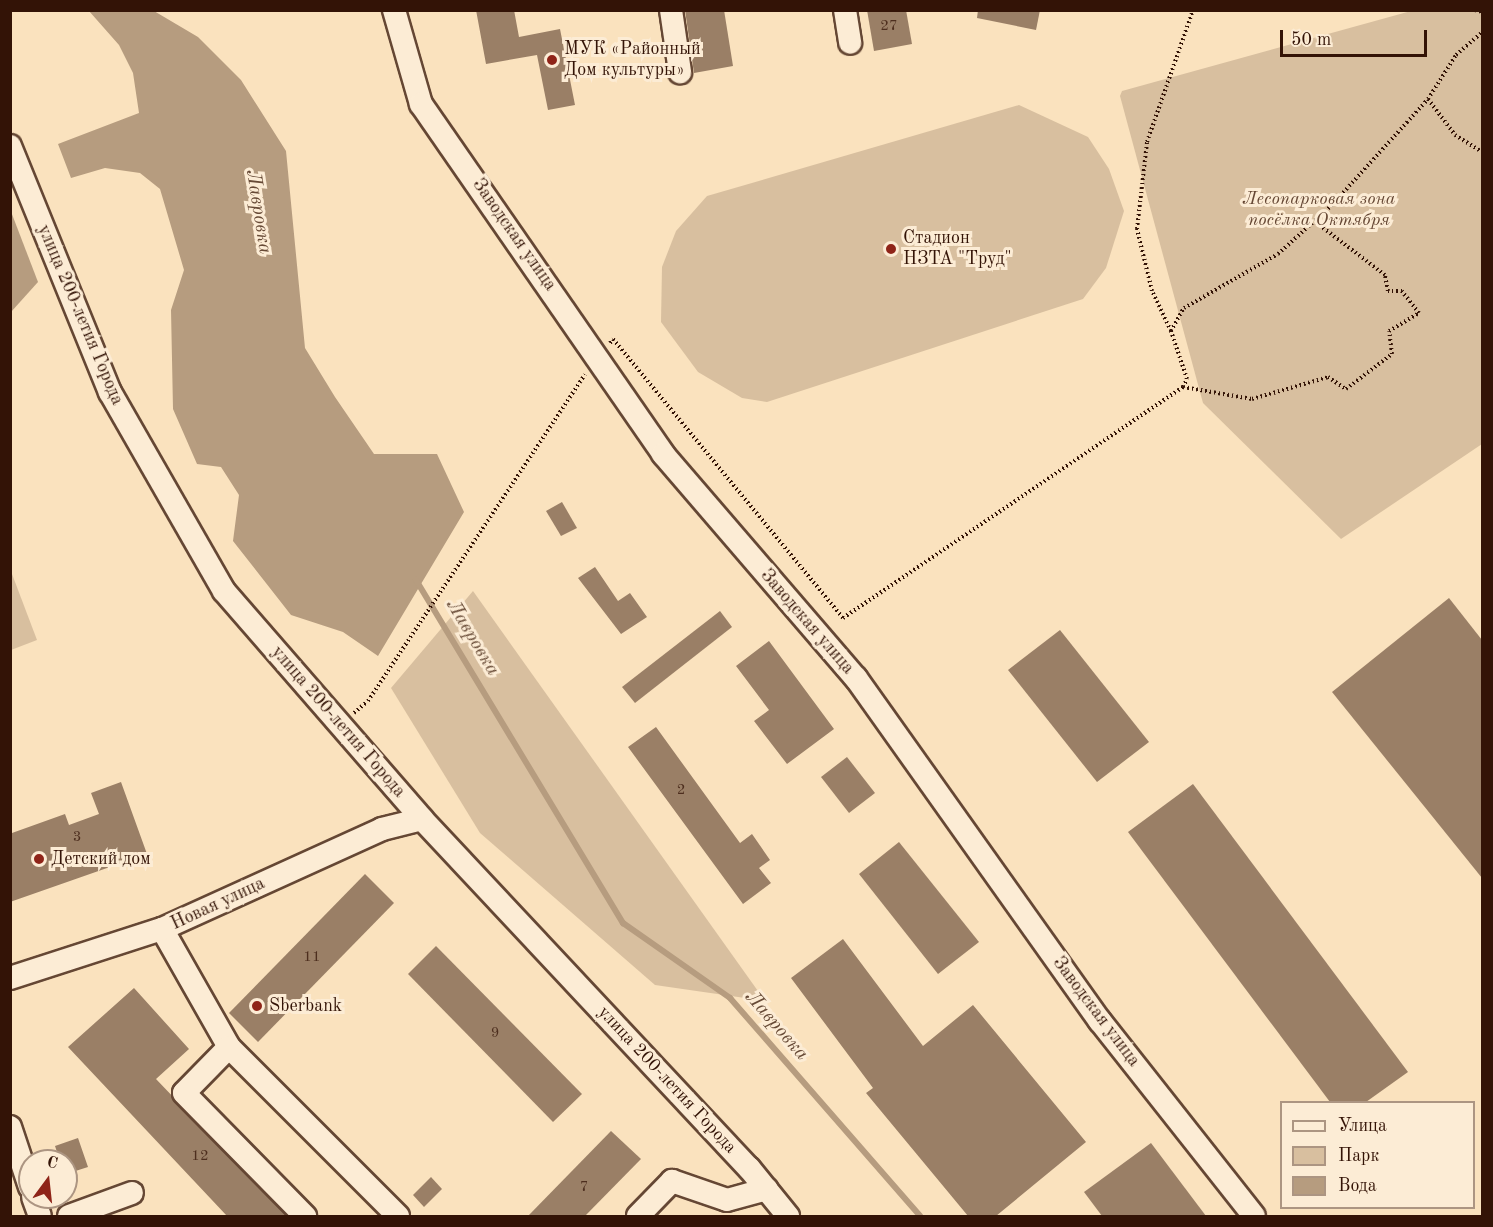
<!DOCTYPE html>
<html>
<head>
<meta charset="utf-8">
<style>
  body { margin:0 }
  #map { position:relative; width:1493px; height:1227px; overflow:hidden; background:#fae2be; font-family:"Old Standard TT",serif }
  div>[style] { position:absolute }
  .green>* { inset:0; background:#d8bf9f }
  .water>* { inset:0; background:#b69c7f }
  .stream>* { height:6px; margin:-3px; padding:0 3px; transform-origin:3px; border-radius:3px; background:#b69c7f }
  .building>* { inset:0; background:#9a7f66 }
  .path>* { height:4px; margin-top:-2px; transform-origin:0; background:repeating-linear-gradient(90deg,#331306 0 1.5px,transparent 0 4.5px) }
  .roads { filter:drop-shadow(2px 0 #654734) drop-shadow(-2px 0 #654734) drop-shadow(0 2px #654734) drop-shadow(0 -2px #654734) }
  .minor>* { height:22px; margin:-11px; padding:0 11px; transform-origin:11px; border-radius:11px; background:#fcecd5 }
  .dots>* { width:16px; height:16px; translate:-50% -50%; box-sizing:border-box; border:3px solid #fcecd5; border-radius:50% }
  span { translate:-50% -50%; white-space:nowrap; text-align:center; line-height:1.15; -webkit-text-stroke:6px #fcecd5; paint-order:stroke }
  .number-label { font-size:15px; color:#4d2e1e }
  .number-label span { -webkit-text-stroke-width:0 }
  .poi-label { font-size:18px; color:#331306 }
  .left { translate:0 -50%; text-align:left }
  .park-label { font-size:18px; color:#654734; font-style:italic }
  .street-label { font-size:18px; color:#331306 }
  .water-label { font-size:20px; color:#674a36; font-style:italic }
  .frame { position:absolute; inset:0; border:12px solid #331306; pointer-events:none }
  .legend { position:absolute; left:1280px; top:1101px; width:195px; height:108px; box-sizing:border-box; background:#fcecd5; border:2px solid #ac9582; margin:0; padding:8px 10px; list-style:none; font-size:18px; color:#331306 }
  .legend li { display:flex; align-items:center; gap:12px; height:30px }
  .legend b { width:30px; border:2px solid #ac9582 }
  .north { position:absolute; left:18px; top:1149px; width:60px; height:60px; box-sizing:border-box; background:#fcecd5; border:2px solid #ac9582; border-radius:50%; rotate:15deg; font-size:16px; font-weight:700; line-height:24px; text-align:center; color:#331306 }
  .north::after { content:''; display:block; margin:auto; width:21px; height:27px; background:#8f2418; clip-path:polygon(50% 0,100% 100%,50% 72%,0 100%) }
  .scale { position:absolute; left:1280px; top:30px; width:147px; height:27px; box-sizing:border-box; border:3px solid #331306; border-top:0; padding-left:8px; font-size:18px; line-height:21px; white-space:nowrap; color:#331306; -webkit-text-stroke:4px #fcecd5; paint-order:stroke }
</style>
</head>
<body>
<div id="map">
  <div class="green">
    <i style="clip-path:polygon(1411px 11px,1482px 11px,1482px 444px,1341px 539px,1203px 403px,1120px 96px,1122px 91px)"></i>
    <i style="clip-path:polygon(1019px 105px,1088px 137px,1109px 169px,1124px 211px,1106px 268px,1083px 299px,767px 402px,742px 398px,698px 372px,661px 322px,662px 267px,676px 231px,707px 196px)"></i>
    <i style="clip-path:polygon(12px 574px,37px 640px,11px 650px,10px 575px)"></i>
    <i style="clip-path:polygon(473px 591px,765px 1001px,655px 985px,480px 833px,391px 688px)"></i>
  </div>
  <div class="water">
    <i style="clip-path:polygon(154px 11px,198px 37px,241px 80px,286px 151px,305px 348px,335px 397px,374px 454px,437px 454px,464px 512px,378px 656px,343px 632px,291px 615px,233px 541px,239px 495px,221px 467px,197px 464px,173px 409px,171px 310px,184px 270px,160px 189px,140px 173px,105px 168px,71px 178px,58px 144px,139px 113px,133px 73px,119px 45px,89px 11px)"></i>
    <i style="clip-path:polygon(10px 209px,38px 282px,11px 312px,10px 312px)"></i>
  </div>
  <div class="stream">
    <i style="left:416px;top:580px;width:401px;rotate:58.9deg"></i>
    <i style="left:623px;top:923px;width:131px;rotate:35deg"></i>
    <i style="left:730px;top:998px;width:289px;rotate:48.9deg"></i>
  </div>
  <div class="building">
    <i style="clip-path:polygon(476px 10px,514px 10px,519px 37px,560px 29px,575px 105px,548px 110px,537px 55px,486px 64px)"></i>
    <i style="clip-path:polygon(685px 10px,724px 10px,733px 66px,694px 73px)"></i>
    <i style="clip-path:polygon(867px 10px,906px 10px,912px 44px,874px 51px)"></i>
    <i style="clip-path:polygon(978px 10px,1040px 10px,1036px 30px,977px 18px)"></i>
    <i style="clip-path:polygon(562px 502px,577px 528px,561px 536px,546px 511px)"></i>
    <i style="clip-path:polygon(595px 567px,618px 601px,630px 593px,647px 617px,621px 634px,578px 578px)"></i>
    <i style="clip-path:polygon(1449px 598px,1482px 640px,1482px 878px,1332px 692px)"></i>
    <i style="clip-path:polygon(720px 611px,732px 627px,635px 703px,622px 687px)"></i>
    <i style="clip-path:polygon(1060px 630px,1149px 742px,1097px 782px,1008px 670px)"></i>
    <i style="clip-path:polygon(769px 641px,834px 729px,787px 764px,754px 721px,769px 710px,736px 666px)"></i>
    <i style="clip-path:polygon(656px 727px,740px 843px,752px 834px,770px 860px,759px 868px,771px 883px,743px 904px,628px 747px)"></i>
    <i style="clip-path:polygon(847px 757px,875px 793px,849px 813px,821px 777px)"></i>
    <i style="clip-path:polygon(121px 782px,147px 854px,10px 902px,12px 833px,65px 814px,69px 825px,99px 814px,91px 793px)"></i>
    <i style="clip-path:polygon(1193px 784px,1408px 1072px,1366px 1102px,1330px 1102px,1128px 832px)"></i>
    <i style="clip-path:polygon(899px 842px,979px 942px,938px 974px,859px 874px)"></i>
    <i style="clip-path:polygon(365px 874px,394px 903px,258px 1042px,229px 1013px)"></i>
    <i style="clip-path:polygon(843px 939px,923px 1046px,973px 1005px,1086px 1142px,996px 1216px,968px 1216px,866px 1093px,873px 1088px,791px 978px)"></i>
    <i style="clip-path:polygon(436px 946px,582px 1094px,553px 1122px,408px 974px)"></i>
    <i style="clip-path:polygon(134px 988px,189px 1049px,156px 1079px,287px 1216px,227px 1216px,68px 1047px)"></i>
    <i style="clip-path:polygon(611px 1131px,641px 1159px,585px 1216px,528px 1216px)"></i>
    <i style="clip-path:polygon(78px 1138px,88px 1167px,66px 1174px,66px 1161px,60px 1161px,55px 1146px)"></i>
    <i style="clip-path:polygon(1151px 1143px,1206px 1216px,1102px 1216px,1084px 1192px)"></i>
    <i style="clip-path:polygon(431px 1177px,442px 1189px,424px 1207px,413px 1195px)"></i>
  </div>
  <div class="path">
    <i style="left:1475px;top:10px;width:7px;rotate:16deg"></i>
    <i style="left:1428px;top:99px;width:45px;rotate:53.1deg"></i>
    <i style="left:1455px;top:135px;width:32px;rotate:32deg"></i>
    <i style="left:1171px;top:331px;width:44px;rotate:-115.4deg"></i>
    <i style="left:1152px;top:291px;width:64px;rotate:-103.6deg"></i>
    <i style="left:1137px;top:229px;width:88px;rotate:-83.4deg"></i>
    <i style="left:1147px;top:142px;width:140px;rotate:-70.8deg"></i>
    <i style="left:610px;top:343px;width:5px;rotate:-53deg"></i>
    <i style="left:613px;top:339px;width:362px;rotate:50.5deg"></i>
    <i style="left:843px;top:618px;width:411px;rotate:-34.2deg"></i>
    <i style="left:1183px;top:387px;width:9px;rotate:-63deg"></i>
    <i style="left:1187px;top:379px;width:51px;rotate:-108.4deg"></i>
    <i style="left:1171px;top:331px;width:26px;rotate:-61deg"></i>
    <i style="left:1184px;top:308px;width:108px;rotate:-29.9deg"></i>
    <i style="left:1278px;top:254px;width:72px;rotate:-42.2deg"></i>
    <i style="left:1331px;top:206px;width:144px;rotate:-47.8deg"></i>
    <i style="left:1428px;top:99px;width:52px;rotate:-57.5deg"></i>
    <i style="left:1456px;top:55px;width:35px;rotate:-41deg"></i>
    <i style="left:1183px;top:387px;width:70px;rotate:9.9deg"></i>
    <i style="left:1252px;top:399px;width:79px;rotate:-16.1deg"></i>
    <i style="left:1328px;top:377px;width:22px;rotate:34deg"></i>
    <i style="left:1346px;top:389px;width:58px;rotate:-37.3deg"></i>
    <i style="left:1392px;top:354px;width:23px;rotate:-97deg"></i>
    <i style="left:1389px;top:331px;width:35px;rotate:-31deg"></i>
    <i style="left:1419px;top:313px;width:28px;rotate:-128deg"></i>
    <i style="left:1402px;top:291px;width:14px;rotate:180deg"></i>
    <i style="left:1388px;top:291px;width:16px;rotate:-101deg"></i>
    <i style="left:1385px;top:275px;width:89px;rotate:-142.7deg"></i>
    <i style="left:354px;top:713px;width:18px;rotate:-41deg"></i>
    <i style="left:368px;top:701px;width:392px;rotate:-56.4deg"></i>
  </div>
  <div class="roads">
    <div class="minor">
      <i style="left:394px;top:10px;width:98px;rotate:74deg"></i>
      <i style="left:421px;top:104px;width:426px;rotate:55.3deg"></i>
      <i style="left:663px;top:454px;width:296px;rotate:49.3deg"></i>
      <i style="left:856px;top:678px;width:421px;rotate:54.6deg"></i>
      <i style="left:1100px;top:1021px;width:248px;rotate:51.7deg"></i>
      <i style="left:671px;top:10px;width:63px;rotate:81.7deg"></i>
      <i style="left:845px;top:10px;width:33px;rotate:81deg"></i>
      <i style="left:10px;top:146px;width:266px;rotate:67.9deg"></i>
      <i style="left:110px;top:392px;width:229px;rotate:60.2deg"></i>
      <i style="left:224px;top:591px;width:302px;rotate:49deg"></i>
      <i style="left:422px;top:819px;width:478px;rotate:46.9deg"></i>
      <i style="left:749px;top:1168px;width:62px;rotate:50.9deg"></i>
      <i style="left:162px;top:929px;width:136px;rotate:60.4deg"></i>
      <i style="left:229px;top:1047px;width:239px;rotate:45deg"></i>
      <i style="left:10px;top:978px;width:160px;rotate:-17.9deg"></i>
      <i style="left:162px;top:929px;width:242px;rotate:-24.4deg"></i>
      <i style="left:382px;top:829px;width:41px;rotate:-14deg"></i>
      <i style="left:229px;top:1047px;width:64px;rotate:134.4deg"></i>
      <i style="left:184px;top:1093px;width:173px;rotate:45.5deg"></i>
      <i style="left:10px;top:1127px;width:63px;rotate:71.6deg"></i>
      <i style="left:33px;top:1197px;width:20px;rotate:70deg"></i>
      <i style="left:69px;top:1216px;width:67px;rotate:-20.1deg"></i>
      <i style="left:638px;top:1216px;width:49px;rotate:-45.8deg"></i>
      <i style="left:672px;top:1181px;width:58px;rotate:19.1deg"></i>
      <i style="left:727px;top:1200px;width:41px;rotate:-15.4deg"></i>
    </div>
  </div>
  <div class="dots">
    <i style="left:552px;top:60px;background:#8f2418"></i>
    <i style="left:891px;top:249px;background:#8f2418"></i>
    <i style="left:39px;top:859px;background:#8f2418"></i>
    <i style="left:257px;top:1006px;background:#8f2418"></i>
  </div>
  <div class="number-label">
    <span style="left:889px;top:27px">27</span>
    <span style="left:681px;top:791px">2</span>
    <span style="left:77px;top:838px">3</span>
    <span style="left:312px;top:958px">11</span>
    <span style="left:495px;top:1034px">9</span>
    <span style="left:200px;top:1157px">12</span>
    <span style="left:584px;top:1188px">7</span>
  </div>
  <div class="poi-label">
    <span class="left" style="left:564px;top:60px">МУК «Районный<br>Дом культуры»</span>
    <span class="left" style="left:903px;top:249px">Стадион<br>НЗТА "Труд"</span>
    <span class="left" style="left:51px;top:859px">Детский дом</span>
    <span class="left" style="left:269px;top:1006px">Sberbank</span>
  </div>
  <div class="park-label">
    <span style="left:1319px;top:210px">Лесопарковая зона<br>посёлка Октября</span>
  </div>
  <div class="street-label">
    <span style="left:514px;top:235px;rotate:55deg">Заводская улица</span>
    <span style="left:80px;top:315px;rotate:67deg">улица 200-летия Города</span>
    <span style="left:807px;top:622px;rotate:49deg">Заводская улица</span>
    <span style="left:338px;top:722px;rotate:49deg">улица 200-летия Города</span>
    <span style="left:218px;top:904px;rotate:-25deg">Новая улица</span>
    <span style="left:1096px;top:1012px;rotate:53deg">Заводская улица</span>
    <span style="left:667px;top:1080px;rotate:47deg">улица 200-летия Города</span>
  </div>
  <div class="water-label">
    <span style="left:258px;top:212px;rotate:81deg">Лавровка</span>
    <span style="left:472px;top:638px;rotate:59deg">Лавровка</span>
    <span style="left:776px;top:1026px;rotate:49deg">Лавровка</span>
  </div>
  <div class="frame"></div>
  <ul class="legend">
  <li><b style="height:8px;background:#fcecd5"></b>Улица</li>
  <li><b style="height:16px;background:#d8bf9f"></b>Парк</li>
  <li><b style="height:16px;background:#b69c7f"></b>Вода</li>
  </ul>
  <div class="north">С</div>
  <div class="scale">50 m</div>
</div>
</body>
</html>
